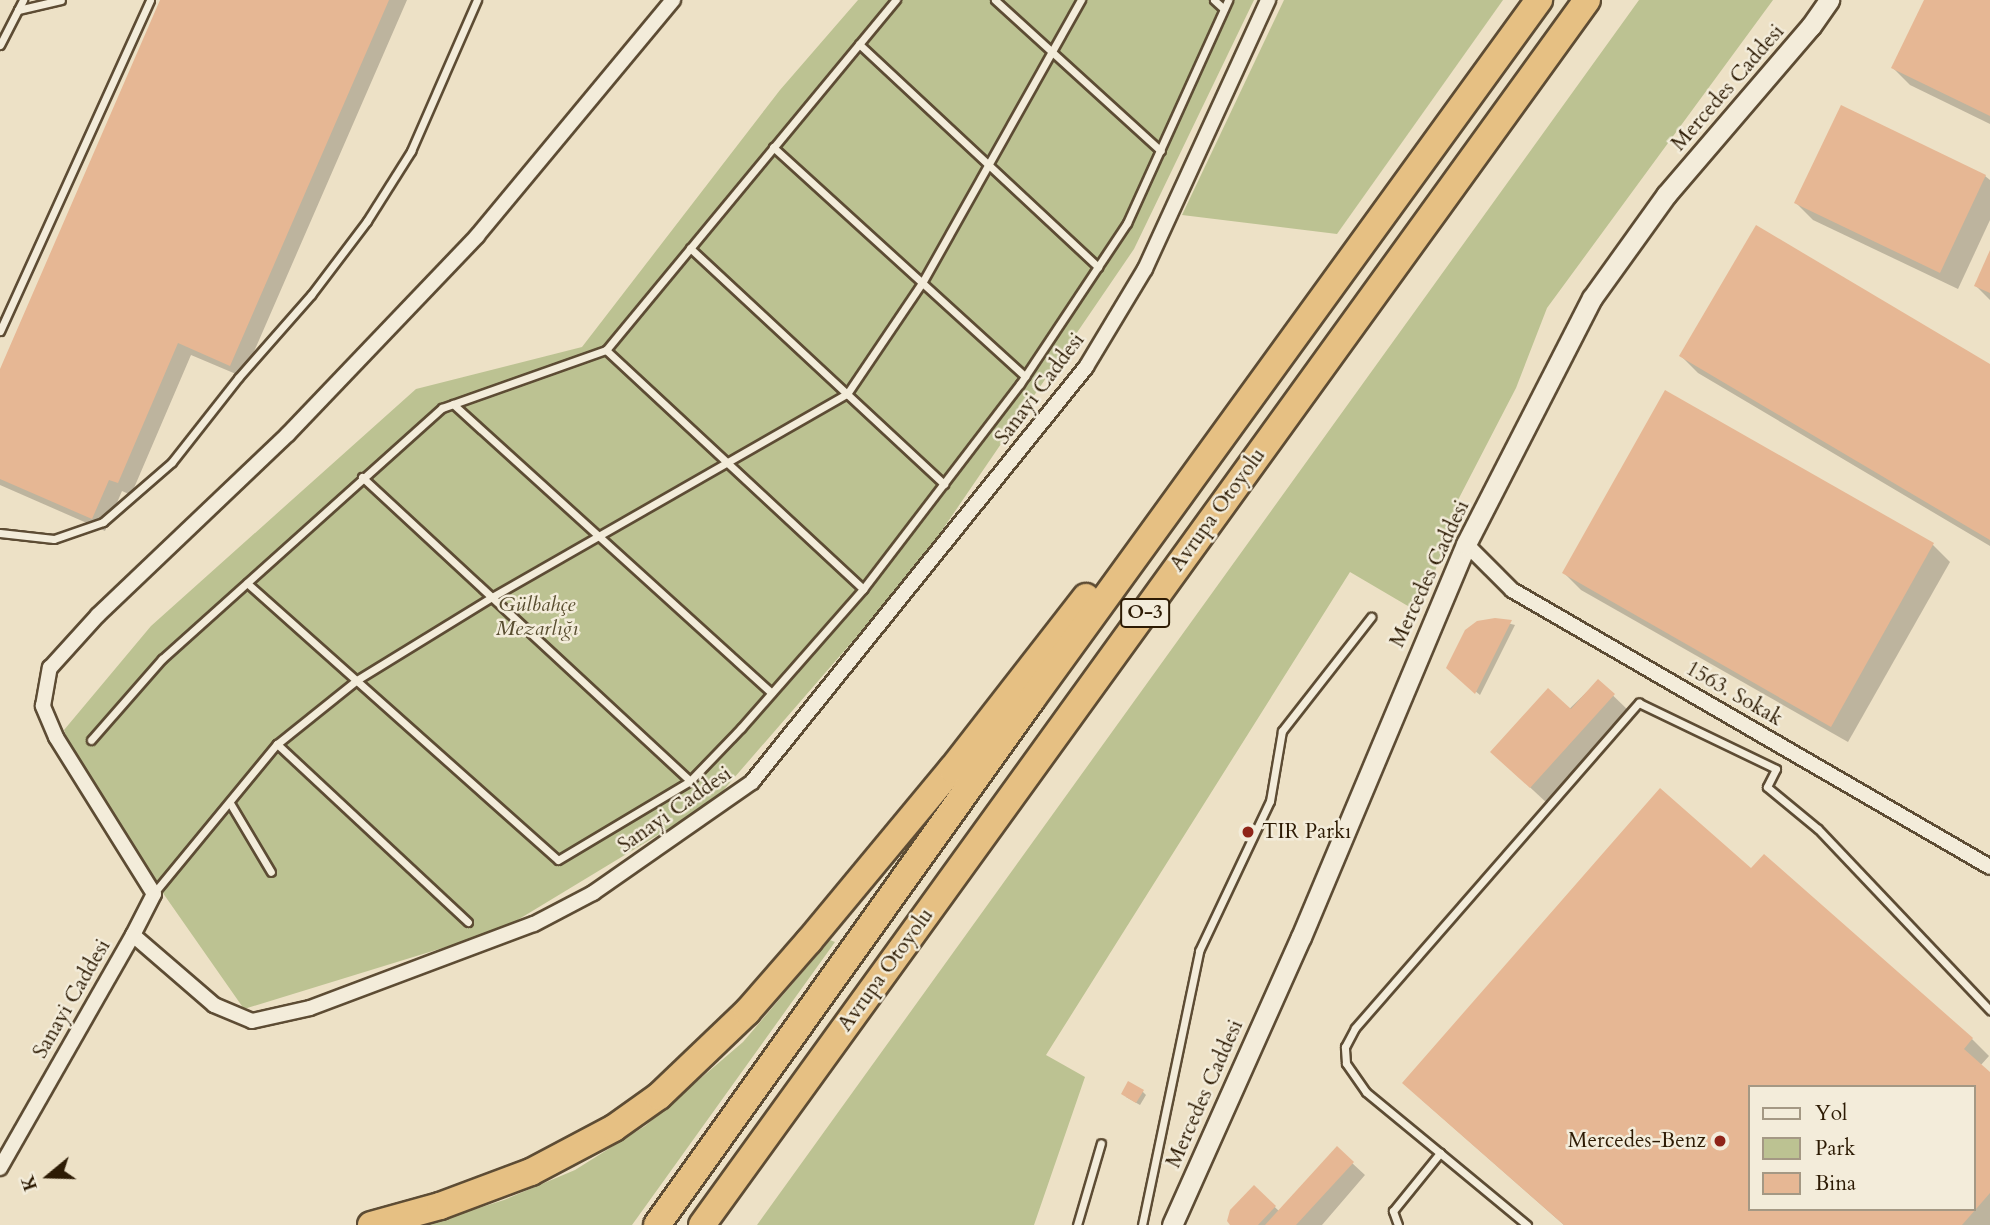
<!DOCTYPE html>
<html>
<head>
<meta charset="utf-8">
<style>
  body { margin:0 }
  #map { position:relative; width:1990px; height:1225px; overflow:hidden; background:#ede1c6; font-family:Cardo,serif }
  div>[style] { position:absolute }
  .green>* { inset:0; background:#bcc292 }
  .shadow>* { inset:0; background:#0003 }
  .building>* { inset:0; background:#e6b794 }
  .roads { filter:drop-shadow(2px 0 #5d4c34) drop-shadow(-2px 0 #5d4c34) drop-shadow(0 2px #5d4c34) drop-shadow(0 -2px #5d4c34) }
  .lane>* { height:7px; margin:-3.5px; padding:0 3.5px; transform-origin:3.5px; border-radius:3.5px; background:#f3ecda }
  .street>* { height:14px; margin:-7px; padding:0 7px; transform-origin:7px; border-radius:7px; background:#f3ecda }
  .secondary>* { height:19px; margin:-9.5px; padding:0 9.5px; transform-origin:9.5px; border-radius:9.5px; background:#f3ecda }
  .highway>* { height:26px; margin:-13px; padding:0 13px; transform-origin:13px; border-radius:13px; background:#e6c083 }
  .dots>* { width:19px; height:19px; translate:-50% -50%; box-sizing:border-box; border:4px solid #f3ecda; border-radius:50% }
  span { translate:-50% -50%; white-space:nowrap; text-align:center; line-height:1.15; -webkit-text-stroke:5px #f3ecda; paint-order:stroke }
  .shield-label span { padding:2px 5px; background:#f3ecda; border:2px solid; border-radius:5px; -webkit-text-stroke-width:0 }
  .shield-label { font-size:19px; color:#2d1b04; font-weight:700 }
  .street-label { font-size:21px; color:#2d1b04 }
  .park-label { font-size:21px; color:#584d2f; font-style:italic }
  .poi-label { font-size:21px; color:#2d1b04 }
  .left { translate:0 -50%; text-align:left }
  .right { translate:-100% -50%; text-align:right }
  .legend { position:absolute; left:1748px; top:1085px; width:228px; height:126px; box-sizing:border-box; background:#f3ecda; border:2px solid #a49884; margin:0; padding:9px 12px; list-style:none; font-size:21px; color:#2d1b04 }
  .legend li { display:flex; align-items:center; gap:14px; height:35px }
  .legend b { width:35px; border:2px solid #a49884 }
  .north { position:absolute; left:14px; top:1141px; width:70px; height:70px; -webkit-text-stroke:5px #f3ecda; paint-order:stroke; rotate:251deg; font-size:19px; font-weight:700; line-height:28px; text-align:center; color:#2d1b04 }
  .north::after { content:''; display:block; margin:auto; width:24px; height:32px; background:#2d1b04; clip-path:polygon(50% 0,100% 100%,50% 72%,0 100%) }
</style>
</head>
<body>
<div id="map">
  <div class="green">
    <i style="clip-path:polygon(858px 0,1254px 0,1134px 249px,917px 567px,714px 801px,501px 930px,244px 1009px,79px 773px,64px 730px,151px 626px,416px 389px,582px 347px,780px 90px)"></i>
    <i style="clip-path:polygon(1284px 0,1503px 0,1337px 234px,1182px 215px)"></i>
    <i style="clip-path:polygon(1639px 0,1773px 0,1547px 308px,1516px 388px,1458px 500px,1428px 593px,1413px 609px,1350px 572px,1046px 1055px,1085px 1077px,1034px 1225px,757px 1225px)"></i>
    <i style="clip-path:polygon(830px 940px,835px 942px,632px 1225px,425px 1225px,504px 1200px,575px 1170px,645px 1126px,743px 1042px)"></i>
  </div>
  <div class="shadow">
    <i style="clip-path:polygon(162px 0,407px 0,243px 377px,191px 355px,131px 495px,122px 491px,105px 531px,0 485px,0 374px)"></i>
    <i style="clip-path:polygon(1926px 0,1990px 0,1990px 124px,1910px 85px,1893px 68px)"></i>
    <i style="clip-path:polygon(1985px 176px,1990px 180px,1990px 220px,1958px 289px,1813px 220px,1796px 203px)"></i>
    <i style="clip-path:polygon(1990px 254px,1990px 300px,1976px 286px)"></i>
    <i style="clip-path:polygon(1681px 356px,1990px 366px,1990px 546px,1698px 373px)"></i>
    <i style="clip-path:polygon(1666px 393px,1933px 545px,1950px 562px,1848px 742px,1581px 590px,1564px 573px)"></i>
    <i style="clip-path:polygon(1495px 620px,1515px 625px,1480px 695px,1452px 672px)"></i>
    <i style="clip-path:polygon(1598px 681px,1631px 713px,1548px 804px,1509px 768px)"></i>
    <i style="clip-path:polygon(evenodd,1752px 871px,1972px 1039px,1989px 1056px,1980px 1066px,1990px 1075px,1990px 1225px,1564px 1225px,1422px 1100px,1752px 871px,1750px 1087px,1974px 1087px,1974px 1209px,1750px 1209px,1750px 1087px)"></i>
    <i style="clip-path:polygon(1142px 1091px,1146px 1095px,1140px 1105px,1126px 1097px)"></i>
    <i style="clip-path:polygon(1352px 1163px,1365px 1175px,1322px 1225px,1233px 1225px,1254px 1187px,1280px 1212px)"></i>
  </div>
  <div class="building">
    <i style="clip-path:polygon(160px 0,389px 0,230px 366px,178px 343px,118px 483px,109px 480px,92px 519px,0 479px,0 369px)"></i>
    <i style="clip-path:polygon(1924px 0,1990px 0,1990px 116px,1891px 68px)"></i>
    <i style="clip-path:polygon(1841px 105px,1986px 175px,1940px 273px,1794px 203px)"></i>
    <i style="clip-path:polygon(1756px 225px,1990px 364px,1990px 540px,1679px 356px)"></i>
    <i style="clip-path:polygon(1990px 250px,1990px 293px,1974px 286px)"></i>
    <i style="clip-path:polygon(1665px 390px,1934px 543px,1831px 727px,1562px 573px)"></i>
    <i style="clip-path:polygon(1495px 618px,1512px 620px,1475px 694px,1446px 668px,1465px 630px,1477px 621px)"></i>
    <i style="clip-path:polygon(1598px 679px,1615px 694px,1530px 788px,1490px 752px,1548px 688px,1571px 709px)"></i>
    <i style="clip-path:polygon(evenodd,1660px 788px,1751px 868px,1764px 854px,1973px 1038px,1964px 1049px,1990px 1072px,1990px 1193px,1962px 1225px,1564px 1225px,1402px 1083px,1660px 788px,1750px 1087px,1974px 1087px,1974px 1209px,1750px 1209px,1750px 1087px)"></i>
    <i style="clip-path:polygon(1128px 1081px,1144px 1090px,1136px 1103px,1121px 1094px)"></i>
    <i style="clip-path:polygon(1337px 1146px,1354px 1162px,1296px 1225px,1265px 1225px)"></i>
    <i style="clip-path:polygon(1254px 1185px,1276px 1206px,1258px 1225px,1230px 1225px,1227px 1221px,1230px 1210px)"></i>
  </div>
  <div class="roads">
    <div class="lane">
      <i style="left:995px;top:0;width:224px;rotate:42.3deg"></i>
      <i style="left:1214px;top:0;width:13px;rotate:42deg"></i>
      <i style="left:18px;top:10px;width:44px;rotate:-13.1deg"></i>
      <i style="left:859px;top:44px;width:327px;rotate:43deg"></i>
      <i style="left:0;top:45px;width:51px;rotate:-62.9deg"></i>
      <i style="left:773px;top:147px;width:341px;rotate:42.3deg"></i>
      <i style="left:690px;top:248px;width:347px;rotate:42.9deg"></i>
      <i style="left:0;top:331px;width:363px;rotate:-65.6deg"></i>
      <i style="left:606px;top:350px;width:351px;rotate:42.9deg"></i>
      <i style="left:453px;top:404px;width:430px;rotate:42.2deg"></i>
      <i style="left:362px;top:477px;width:447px;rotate:42.8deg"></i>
      <i style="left:0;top:533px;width:54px;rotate:6.3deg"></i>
      <i style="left:54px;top:539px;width:52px;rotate:-19.1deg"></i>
      <i style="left:103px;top:522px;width:91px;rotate:-41deg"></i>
      <i style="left:172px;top:462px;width:107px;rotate:-51.8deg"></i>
      <i style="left:238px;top:378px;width:111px;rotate:-48.7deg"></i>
      <i style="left:311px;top:295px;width:93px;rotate:-52.9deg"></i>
      <i style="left:367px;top:221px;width:83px;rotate:-57.8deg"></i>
      <i style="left:411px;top:151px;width:165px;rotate:-66.4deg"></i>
      <i style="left:247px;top:583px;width:416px;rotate:41.7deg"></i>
      <i style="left:558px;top:860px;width:154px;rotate:-30.9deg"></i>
      <i style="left:690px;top:781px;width:74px;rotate:-46.1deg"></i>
      <i style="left:741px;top:728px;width:185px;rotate:-48.7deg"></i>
      <i style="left:863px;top:589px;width:258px;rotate:-52.6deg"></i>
      <i style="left:1020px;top:384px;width:193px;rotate:-56.4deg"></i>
      <i style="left:1127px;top:223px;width:245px;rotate:-65.6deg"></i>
      <i style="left:91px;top:740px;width:108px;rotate:-48.8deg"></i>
      <i style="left:162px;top:659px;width:376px;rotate:-41.9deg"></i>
      <i style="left:442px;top:408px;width:174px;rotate:-19.5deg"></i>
      <i style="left:606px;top:350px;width:455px;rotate:-50.4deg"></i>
      <i style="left:277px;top:744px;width:261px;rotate:43deg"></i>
      <i style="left:230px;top:803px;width:80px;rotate:59.3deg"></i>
      <i style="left:154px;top:893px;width:193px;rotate:-50.5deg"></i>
      <i style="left:277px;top:744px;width:102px;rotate:-38.7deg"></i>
      <i style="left:357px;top:680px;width:158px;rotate:-31.6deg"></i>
      <i style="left:492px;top:597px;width:409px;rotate:-29.8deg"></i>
      <i style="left:847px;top:394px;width:134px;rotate:-56deg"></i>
      <i style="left:922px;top:283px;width:325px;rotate:-60.7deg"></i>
      <i style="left:1440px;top:1153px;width:113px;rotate:39.6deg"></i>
      <i style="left:1077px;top:1225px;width:85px;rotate:-73.7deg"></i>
      <i style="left:1142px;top:1225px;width:280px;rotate:-78.2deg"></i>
      <i style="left:1199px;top:951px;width:166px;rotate:-64.7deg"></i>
      <i style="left:1270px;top:801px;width:71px;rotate:-80.3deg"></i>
      <i style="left:1282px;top:731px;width:145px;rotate:-52deg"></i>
      <i style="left:1398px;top:1225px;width:15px;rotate:-110deg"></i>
      <i style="left:1393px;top:1211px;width:75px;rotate:-51deg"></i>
      <i style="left:1440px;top:1153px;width:96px;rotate:-140.5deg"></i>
      <i style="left:1366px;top:1092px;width:35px;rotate:-125deg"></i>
      <i style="left:1346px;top:1063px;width:16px;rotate:-94deg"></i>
      <i style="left:1345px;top:1047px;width:21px;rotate:-62deg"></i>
      <i style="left:1355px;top:1028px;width:432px;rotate:-48.9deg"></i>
      <i style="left:1639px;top:703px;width:152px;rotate:25.7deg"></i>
      <i style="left:1776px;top:769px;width:20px;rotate:117deg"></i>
      <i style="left:1767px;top:787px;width:66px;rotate:39.5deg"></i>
      <i style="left:1818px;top:829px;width:250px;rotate:46.5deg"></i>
    </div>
    <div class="street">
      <i style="left:1466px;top:544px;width:65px;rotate:45deg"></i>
      <i style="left:1512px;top:590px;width:552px;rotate:30.09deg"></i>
      <i style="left:133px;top:935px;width:46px;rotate:-62.9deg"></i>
      <i style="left:154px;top:894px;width:185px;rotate:-122deg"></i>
      <i style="left:56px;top:737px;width:34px;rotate:-113deg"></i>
      <i style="left:43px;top:706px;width:39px;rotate:-80deg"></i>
      <i style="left:50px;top:668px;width:72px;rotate:-47.8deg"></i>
      <i style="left:98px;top:615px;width:262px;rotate:-43.6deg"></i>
      <i style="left:288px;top:434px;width:274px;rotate:-46.3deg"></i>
      <i style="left:477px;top:236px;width:307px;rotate:-50.3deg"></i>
      <i style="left:0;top:1168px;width:268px;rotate:-60.3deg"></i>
      <i style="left:133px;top:935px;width:107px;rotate:40.8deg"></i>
      <i style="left:214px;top:1005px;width:41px;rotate:22.8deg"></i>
      <i style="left:252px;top:1021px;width:59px;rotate:-12.6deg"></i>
      <i style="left:310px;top:1008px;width:239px;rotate:-20.6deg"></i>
      <i style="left:534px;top:924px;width:67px;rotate:-27.7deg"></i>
      <i style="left:593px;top:893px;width:194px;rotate:-34.9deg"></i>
      <i style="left:752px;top:782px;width:533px;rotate:-51.17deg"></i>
      <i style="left:1086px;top:367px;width:114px;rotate:-59deg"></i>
      <i style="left:1145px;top:269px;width:296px;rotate:-65.4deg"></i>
    </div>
    <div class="secondary">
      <i style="left:1172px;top:1225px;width:316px;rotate:-65.9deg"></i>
      <i style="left:1301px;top:937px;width:426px;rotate:-67.2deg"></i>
      <i style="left:1466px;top:544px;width:276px;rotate:-62.9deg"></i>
      <i style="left:1592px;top:298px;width:127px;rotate:-54.3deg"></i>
      <i style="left:1666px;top:195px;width:223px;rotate:-49.4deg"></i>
      <i style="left:1811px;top:26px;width:32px;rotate:-55deg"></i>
    </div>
    <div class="highway">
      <i style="left:371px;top:1225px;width:72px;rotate:-15.4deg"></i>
      <i style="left:440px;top:1206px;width:97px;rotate:-20.5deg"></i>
      <i style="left:531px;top:1172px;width:94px;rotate:-27.9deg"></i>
      <i style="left:614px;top:1128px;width:55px;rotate:-35.4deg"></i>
      <i style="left:659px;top:1096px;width:122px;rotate:-43.7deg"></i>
      <i style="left:747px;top:1012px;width:94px;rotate:-48.9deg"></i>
      <i style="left:809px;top:941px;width:224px;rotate:-50.3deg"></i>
      <i style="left:952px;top:769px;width:218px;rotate:-52.1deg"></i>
      <i style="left:657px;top:1225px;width:646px;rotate:-54.51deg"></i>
      <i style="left:1032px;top:699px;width:864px;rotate:-54.05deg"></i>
      <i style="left:702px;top:1225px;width:1511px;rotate:-54.15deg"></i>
    </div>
  </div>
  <div class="dots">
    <i style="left:1248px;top:832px;background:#8f2418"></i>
    <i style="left:1720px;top:1141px;background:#8f2418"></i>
  </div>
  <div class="shield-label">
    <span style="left:1145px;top:613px">O-3</span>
  </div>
  <div class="street-label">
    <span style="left:1728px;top:88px;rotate:-49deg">Mercedes Caddesi</span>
    <span style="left:1040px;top:389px;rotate:-53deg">Sanayi Caddesi</span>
    <span style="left:1218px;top:510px;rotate:-54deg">Avrupa Otoyolu</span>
    <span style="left:1430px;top:574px;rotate:-65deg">Mercedes Caddesi</span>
    <span style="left:1734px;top:694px;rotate:30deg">1563. Sokak</span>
    <span style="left:675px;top:810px;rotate:-35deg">Sanayi Caddesi</span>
    <span style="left:886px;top:970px;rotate:-54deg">Avrupa Otoyolu</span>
    <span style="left:72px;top:999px;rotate:-60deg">Sanayi Caddesi</span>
    <span style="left:1205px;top:1094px;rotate:-66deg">Mercedes Caddesi</span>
  </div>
  <div class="park-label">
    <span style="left:537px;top:617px">Gülbahçe<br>Mezarlığı</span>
  </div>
  <div class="poi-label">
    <span class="left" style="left:1262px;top:832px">TIR Parkı</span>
    <span class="right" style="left:1706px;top:1141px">Mercedes-Benz</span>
  </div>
  <ul class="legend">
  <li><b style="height:9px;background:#f3ecda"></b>Yol</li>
  <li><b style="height:19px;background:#bcc292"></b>Park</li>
  <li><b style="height:19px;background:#e6b794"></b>Bina</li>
  </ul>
  <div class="north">K</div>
</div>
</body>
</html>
